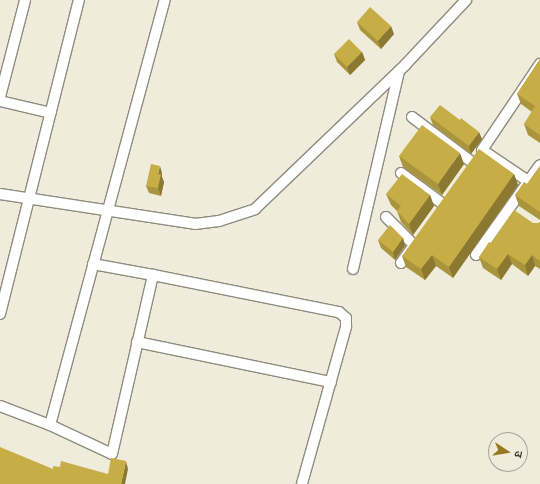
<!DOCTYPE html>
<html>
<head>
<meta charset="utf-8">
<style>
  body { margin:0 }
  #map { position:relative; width:540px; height:484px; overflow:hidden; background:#f0ecdc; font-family:"PT Sans Narrow","Noto Sans Devanagari",sans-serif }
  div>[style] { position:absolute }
  .roads { filter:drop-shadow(1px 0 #8f8c7e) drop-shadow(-1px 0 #8f8c7e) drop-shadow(0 1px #8f8c7e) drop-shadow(0 -1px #8f8c7e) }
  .minor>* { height:10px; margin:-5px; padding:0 5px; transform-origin:5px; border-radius:5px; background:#fff }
  .wall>* { inset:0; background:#ab953c }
  .shaded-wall>* { inset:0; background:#8b7931 }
  .building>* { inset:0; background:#c7ad46 }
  span { translate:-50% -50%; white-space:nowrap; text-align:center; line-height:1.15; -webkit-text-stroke:3px #f0ecdc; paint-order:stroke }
  .north { position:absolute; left:488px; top:432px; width:40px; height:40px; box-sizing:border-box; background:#f0ecdc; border:1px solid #a8a599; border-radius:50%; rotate:102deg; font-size:11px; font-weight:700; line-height:16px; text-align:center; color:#3c3b35 }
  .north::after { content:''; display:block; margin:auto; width:14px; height:18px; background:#957820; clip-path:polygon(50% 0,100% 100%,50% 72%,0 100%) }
</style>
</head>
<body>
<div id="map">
  <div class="roads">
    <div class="minor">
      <i style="left:0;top:97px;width:100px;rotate:-75.5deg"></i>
      <i style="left:0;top:101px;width:52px;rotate:13.2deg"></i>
      <i style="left:412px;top:117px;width:76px;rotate:37deg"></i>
      <i style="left:401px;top:173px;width:52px;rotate:36.4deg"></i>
      <i style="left:528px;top:181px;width:55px;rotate:-146deg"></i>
      <i style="left:482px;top:150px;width:104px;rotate:-56deg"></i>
      <i style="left:0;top:194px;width:197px;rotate:8.7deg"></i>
      <i style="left:195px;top:224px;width:24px;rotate:-7deg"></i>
      <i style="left:219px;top:221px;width:38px;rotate:-18deg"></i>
      <i style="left:255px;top:209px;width:209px;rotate:-43.8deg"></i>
      <i style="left:406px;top:64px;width:88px;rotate:-46.8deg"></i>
      <i style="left:386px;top:217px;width:40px;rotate:45deg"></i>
      <i style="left:476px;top:255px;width:110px;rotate:-54.6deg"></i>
      <i style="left:401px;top:263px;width:17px;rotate:-54deg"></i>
      <i style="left:353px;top:269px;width:203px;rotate:-76.9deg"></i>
      <i style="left:153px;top:275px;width:190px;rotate:11.3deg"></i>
      <i style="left:339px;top:312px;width:9px;rotate:41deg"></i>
      <i style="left:346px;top:318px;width:9px;rotate:90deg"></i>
      <i style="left:346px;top:327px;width:163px;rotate:105.7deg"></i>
      <i style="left:0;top:314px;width:324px;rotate:-75.9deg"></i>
      <i style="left:137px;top:342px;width:198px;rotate:11.7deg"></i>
      <i style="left:0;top:406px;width:53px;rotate:20.8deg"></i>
      <i style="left:50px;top:425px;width:68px;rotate:25.1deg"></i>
      <i style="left:112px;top:454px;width:184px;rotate:-77.1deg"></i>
      <i style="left:153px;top:275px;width:61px;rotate:-169.6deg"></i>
      <i style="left:50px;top:425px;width:440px;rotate:-74.9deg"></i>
    </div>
  </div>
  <div class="wall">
    <i style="clip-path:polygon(357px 22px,394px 34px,381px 49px,360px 30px)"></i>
    <i style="clip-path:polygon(362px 52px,365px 60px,350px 75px,337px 62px,334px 54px)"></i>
    <i style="clip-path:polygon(540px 59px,540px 143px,528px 135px,524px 124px,532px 112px,521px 104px,517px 94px)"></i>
    <i style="clip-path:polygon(430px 117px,482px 139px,471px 154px,433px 125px)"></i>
    <i style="clip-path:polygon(399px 156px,464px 164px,442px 195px,403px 167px)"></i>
    <i style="clip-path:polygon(540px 166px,540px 220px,519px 206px,515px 195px,527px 184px)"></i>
    <i style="clip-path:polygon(162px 173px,162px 177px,164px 182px,161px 196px,149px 193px,146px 186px)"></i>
    <i style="clip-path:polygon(514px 174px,518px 185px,453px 278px,436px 266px,425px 280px,406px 267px,402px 256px)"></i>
    <i style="clip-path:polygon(386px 194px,430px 195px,434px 206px,413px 235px,401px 222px,397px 211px,391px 205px)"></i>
    <i style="clip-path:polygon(540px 222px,540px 269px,535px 266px,528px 276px,512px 264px,501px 280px,483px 268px,479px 257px,491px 243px,533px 223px,539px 223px)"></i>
    <i style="clip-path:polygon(403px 238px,405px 246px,395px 260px,381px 248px,378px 240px)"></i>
  </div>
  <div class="shaded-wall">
    <i style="clip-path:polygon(391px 26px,394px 34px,381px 49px,378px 41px)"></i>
    <i style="clip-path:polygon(362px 52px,365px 60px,350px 75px,347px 67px)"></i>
    <i style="clip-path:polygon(479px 132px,482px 139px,471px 154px,469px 146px)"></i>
    <i style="clip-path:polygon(460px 153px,464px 164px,442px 195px,438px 184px)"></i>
    <i style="clip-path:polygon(160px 166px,162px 173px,162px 177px,164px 182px,161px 196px,158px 188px,158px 174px)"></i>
    <i style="clip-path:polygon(514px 174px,518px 185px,453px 278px,449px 267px)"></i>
    <i style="clip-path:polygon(430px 195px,434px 206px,413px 235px,409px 224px)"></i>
    <i style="clip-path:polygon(403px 238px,405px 246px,395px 260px,393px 252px)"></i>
    <i style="clip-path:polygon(508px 254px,512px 264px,501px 280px,497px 269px)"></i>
    <i style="clip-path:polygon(432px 255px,436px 266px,425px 280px,421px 269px)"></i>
    <i style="clip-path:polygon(532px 255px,535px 266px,528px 276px,525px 265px)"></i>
    <i style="clip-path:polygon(126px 461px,128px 469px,125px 484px,121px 484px)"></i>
  </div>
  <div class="building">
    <i style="clip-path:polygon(370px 7px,391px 26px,378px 41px,357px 22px)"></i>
    <i style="clip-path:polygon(349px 39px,362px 52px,347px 67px,334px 54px)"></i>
    <i style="clip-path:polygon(540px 59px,540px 135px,524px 124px,535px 106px,517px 94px)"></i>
    <i style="clip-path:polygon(440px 105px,460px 120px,461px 118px,479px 132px,469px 146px,430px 117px)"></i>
    <i style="clip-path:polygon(422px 125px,460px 153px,438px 184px,399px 156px)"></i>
    <i style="clip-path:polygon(479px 149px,514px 174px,449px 267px,432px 255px,421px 269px,402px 256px)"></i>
    <i style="clip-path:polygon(151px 164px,160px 166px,158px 174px,161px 174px,158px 188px,146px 186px)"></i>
    <i style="clip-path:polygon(540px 166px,540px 212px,515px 195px,524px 182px,527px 184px)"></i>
    <i style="clip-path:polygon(402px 174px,430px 195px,409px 224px,397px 211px,401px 206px,386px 194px)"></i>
    <i style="clip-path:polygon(514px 210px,533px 223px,539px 223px,540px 222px,540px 261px,532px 255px,525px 265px,508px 254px,497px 269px,479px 257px,489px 242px,491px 243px)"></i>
    <i style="clip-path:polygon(390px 225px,403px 238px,393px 252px,378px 240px)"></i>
    <i style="clip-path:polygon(0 447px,53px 469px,53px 466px,60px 467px,61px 461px,108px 474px,111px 458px,126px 461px,121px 484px,0 484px)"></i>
  </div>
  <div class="north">उ</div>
</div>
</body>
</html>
